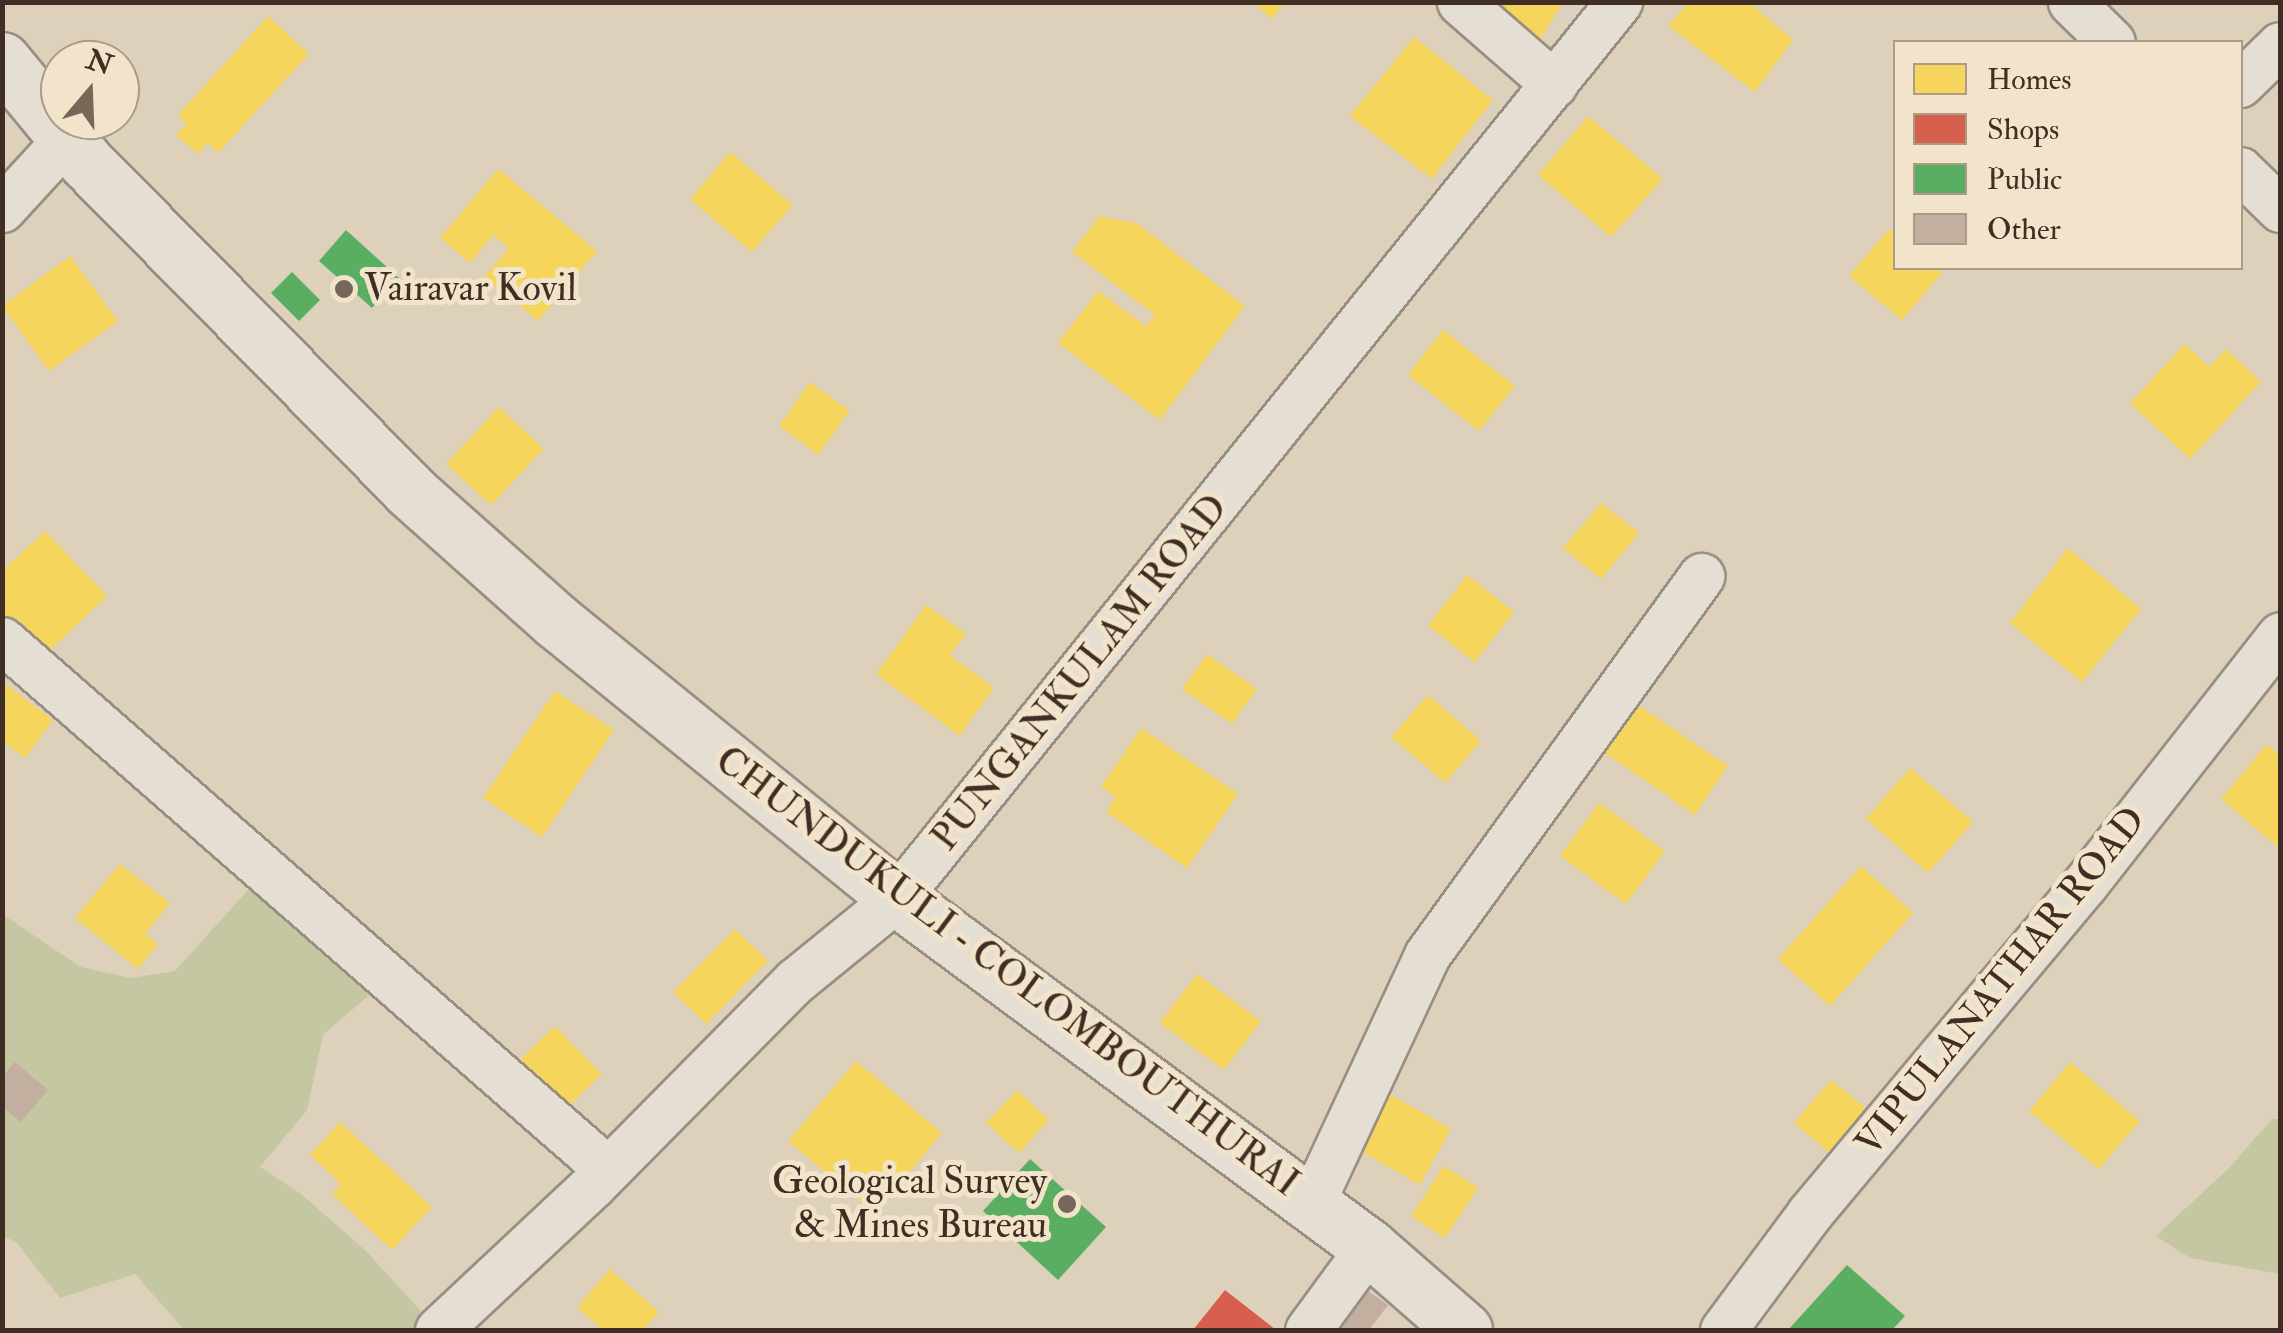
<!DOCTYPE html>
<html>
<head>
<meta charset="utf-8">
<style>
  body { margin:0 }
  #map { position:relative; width:2283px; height:1333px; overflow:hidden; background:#ddd1bc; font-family:"IM FELL Double Pica",serif }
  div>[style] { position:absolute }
  .green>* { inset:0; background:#c5c7a3 }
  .homes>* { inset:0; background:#f6d55c }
  .shops>* { inset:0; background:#d6604d }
  .public>* { inset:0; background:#5aae61 }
  .building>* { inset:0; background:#c2af9f }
  .roads { filter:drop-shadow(2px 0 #988e82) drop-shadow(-2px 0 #988e82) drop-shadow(0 2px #988e82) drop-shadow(0 -2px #988e82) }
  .minor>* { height:45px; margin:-22.5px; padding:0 22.5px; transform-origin:22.5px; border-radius:22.5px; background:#e4ded3 }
  .secondary>* { height:55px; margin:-27.5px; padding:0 27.5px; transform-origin:27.5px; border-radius:27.5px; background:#e4ded3 }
  .dots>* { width:28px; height:28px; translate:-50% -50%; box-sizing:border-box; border:5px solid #f2e4ca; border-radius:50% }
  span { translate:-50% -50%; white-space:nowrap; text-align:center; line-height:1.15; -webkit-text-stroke:10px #f2e4ca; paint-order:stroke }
  .poi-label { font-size:38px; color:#402e24 }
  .left { translate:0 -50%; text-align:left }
  .right { translate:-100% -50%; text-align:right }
  .street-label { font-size:38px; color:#402e24 }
  .frame { position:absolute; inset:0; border:5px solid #402e24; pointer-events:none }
  .legend { position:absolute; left:1893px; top:40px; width:350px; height:230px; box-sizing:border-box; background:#f2e4ca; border:2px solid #ab9b88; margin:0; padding:12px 18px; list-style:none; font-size:30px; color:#402e24 }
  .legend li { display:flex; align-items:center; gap:20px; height:50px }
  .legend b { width:50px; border:2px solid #ab9b88 }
  .north { position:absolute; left:40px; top:40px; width:100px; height:100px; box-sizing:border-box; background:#f2e4ca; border:2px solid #ab9b88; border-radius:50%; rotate:19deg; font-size:28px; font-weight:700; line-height:40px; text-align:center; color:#402e24 }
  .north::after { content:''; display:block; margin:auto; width:35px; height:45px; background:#776759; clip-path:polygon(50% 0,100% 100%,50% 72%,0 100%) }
</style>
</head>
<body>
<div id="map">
  <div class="green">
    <i style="clip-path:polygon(264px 872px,387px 980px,323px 1035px,307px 1110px,260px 1167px,300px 1193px,367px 1252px,438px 1330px,184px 1330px,135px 1274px,60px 1298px,16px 1242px,3px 1236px,2px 914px,81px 967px,130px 978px,175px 971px)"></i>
    <i style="clip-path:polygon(2272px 1119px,2280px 1119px,2280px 1274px,2190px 1258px,2156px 1236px,2230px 1167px)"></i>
  </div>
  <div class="homes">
    <i style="clip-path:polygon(1253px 2px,1286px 2px,1271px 19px)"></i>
    <i style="clip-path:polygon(1493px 2px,1563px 2px,1540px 40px)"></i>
    <i style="clip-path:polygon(1689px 2px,1749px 2px,1793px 40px,1755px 92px,1668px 26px)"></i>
    <i style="clip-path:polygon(268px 16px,309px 54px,218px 153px,208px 143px,198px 154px,176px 135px,187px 124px,178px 115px)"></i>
    <i style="clip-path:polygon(1414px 37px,1493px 100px,1432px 179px,1350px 116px)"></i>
    <i style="clip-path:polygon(1588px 116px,1663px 179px,1611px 237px,1538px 175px)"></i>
    <i style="clip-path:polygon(730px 152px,793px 205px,752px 252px,690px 199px)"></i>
    <i style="clip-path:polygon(498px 169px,597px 251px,538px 321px,484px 277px,509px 248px,493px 235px,470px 263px,440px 238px)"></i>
    <i style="clip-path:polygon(1099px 216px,1136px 223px,1245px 306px,1160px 420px,1058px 343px,1098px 291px,1146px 326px,1155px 315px,1072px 252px)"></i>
    <i style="clip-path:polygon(1889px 229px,1896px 234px,1896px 268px,1936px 268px,1942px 273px,1902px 320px,1849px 276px)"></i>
    <i style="clip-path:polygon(70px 256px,118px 321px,49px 371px,2px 306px)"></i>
    <i style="clip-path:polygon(1443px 330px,1515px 386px,1479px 431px,1408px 375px)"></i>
    <i style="clip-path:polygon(2185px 344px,2209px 367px,2226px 349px,2261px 382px,2190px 459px,2130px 403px)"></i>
    <i style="clip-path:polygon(810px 382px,850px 411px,818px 455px,779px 426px)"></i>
    <i style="clip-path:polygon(499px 407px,544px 449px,491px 505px,446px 464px)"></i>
    <i style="clip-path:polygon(1601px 503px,1639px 533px,1601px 579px,1563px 548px)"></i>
    <i style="clip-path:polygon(45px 531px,107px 596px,34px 666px,2px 633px,2px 571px)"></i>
    <i style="clip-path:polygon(2068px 548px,2141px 609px,2082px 682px,2010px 623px)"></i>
    <i style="clip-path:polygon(1467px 575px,1514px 612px,1475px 662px,1428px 626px)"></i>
    <i style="clip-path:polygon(926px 605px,966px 634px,950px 655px,994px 688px,960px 736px,876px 674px)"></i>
    <i style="clip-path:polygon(1207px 654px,1257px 689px,1232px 724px,1182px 689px)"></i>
    <i style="clip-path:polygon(2px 682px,53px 720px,25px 758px,2px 741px)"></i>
    <i style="clip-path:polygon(555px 691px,614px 730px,542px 837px,483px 798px)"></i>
    <i style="clip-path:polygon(1428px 695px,1481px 741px,1445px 783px,1391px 737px)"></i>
    <i style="clip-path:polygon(1629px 699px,1728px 766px,1695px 815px,1596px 747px)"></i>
    <i style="clip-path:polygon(1141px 728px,1238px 794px,1187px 868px,1106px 812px,1116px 797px,1101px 787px)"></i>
    <i style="clip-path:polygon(2267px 744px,2280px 756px,2280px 849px,2221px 799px)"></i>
    <i style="clip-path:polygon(1910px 768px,1973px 822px,1928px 873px,1866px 819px)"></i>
    <i style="clip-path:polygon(1599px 803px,1665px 851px,1626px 904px,1560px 856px)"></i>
    <i style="clip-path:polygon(120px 864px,170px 903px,145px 934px,158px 944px,138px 969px,75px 918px)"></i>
    <i style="clip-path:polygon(1861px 866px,1913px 913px,1830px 1006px,1778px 959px)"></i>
    <i style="clip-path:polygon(735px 929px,768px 961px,706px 1024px,673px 992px)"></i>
    <i style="clip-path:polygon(1197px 974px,1261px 1021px,1224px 1070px,1160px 1023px)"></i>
    <i style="clip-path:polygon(555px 1026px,602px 1074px,566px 1109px,519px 1061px)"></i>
    <i style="clip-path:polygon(856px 1061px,942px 1133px,875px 1214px,788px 1141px)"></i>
    <i style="clip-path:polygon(2070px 1062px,2140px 1121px,2099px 1169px,2029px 1111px)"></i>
    <i style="clip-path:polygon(1831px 1080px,1877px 1117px,1839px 1161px,1794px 1123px)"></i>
    <i style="clip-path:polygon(1017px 1090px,1049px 1120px,1019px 1153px,986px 1123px)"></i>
    <i style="clip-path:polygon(1390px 1094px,1451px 1129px,1420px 1185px,1357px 1149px)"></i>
    <i style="clip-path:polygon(340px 1122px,432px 1207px,392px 1250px,332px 1194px,341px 1184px,310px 1155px)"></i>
    <i style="clip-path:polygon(1444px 1166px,1478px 1188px,1445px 1238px,1411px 1216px)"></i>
    <i style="clip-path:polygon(610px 1269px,659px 1312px,643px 1330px,603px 1330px,577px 1308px)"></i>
  </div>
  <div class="shops">
    <i style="clip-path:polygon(1225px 1290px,1276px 1330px,1193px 1330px)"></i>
  </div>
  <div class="public">
    <i style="clip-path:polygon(346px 230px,399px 278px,372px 308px,319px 261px)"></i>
    <i style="clip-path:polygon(292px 272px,320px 300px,299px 321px,271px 293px)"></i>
    <i style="clip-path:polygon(1030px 1159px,1106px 1227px,1058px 1280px,983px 1211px)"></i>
    <i style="clip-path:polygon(1847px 1265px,1905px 1316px,1892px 1330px,1788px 1330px)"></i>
  </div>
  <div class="building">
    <i style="clip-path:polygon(15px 1062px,48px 1090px,21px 1122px,2px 1107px,2px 1077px)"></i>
    <i style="clip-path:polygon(1361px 1286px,1388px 1305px,1369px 1330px,1327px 1330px)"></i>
  </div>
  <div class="roads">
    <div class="minor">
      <i style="left:1460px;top:2px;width:125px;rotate:41.1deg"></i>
      <i style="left:2071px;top:2px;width:57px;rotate:44.3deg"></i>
      <i style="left:2240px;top:84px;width:56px;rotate:-44.3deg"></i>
      <i style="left:2240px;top:170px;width:56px;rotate:44.3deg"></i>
      <i style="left:2px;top:209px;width:98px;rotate:-47.5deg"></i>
      <i style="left:2px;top:640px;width:804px;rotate:41.17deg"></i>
      <i style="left:1311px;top:1204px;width:275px;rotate:-65deg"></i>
      <i style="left:1427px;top:955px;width:468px;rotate:-54.1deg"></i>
      <i style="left:438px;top:1330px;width:212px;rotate:-43.1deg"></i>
      <i style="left:593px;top:1185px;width:287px;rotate:-45.3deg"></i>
      <i style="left:795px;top:981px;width:132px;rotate:-39.1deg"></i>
      <i style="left:897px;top:898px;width:1151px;rotate:-51.14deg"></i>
      <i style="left:1308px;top:1330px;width:103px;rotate:-53.7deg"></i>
      <i style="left:1723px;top:1330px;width:144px;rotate:-53.4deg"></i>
      <i style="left:1809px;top:1214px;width:430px;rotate:-50.1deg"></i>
      <i style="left:2085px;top:884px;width:316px;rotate:-51.9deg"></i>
    </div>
    <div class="secondary">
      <i style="left:2px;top:60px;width:134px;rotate:50.5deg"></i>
      <i style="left:87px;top:163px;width:459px;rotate:45.4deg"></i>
      <i style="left:409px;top:490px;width:197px;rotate:41.7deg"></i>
      <i style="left:556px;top:621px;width:439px;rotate:39.1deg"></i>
      <i style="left:897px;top:898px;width:587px;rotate:36.48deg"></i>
      <i style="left:1369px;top:1247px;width:126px;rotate:41.1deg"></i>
    </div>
  </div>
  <div class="dots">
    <i style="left:344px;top:289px;background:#776759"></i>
    <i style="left:1067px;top:1204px;background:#776759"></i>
  </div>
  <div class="poi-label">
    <span class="left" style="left:364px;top:289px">Vairavar Kovil</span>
    <span class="right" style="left:1047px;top:1204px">Geological Survey<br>&amp; Mines Bureau</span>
  </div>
  <div class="street-label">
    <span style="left:1080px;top:673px;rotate:-51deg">PUNGANKULAM ROAD</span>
    <span style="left:1007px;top:972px;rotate:37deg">CHUNDUKULI - COLOMBOUTHURAI</span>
    <span style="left:2001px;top:982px;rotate:-51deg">VIPULANATHAR ROAD</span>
  </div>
  <div class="frame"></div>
  <ul class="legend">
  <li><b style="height:28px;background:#f6d55c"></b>Homes</li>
  <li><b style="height:28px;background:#d6604d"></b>Shops</li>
  <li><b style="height:28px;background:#5aae61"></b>Public</li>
  <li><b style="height:28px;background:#c2af9f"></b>Other</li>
  </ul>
  <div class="north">N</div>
</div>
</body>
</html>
